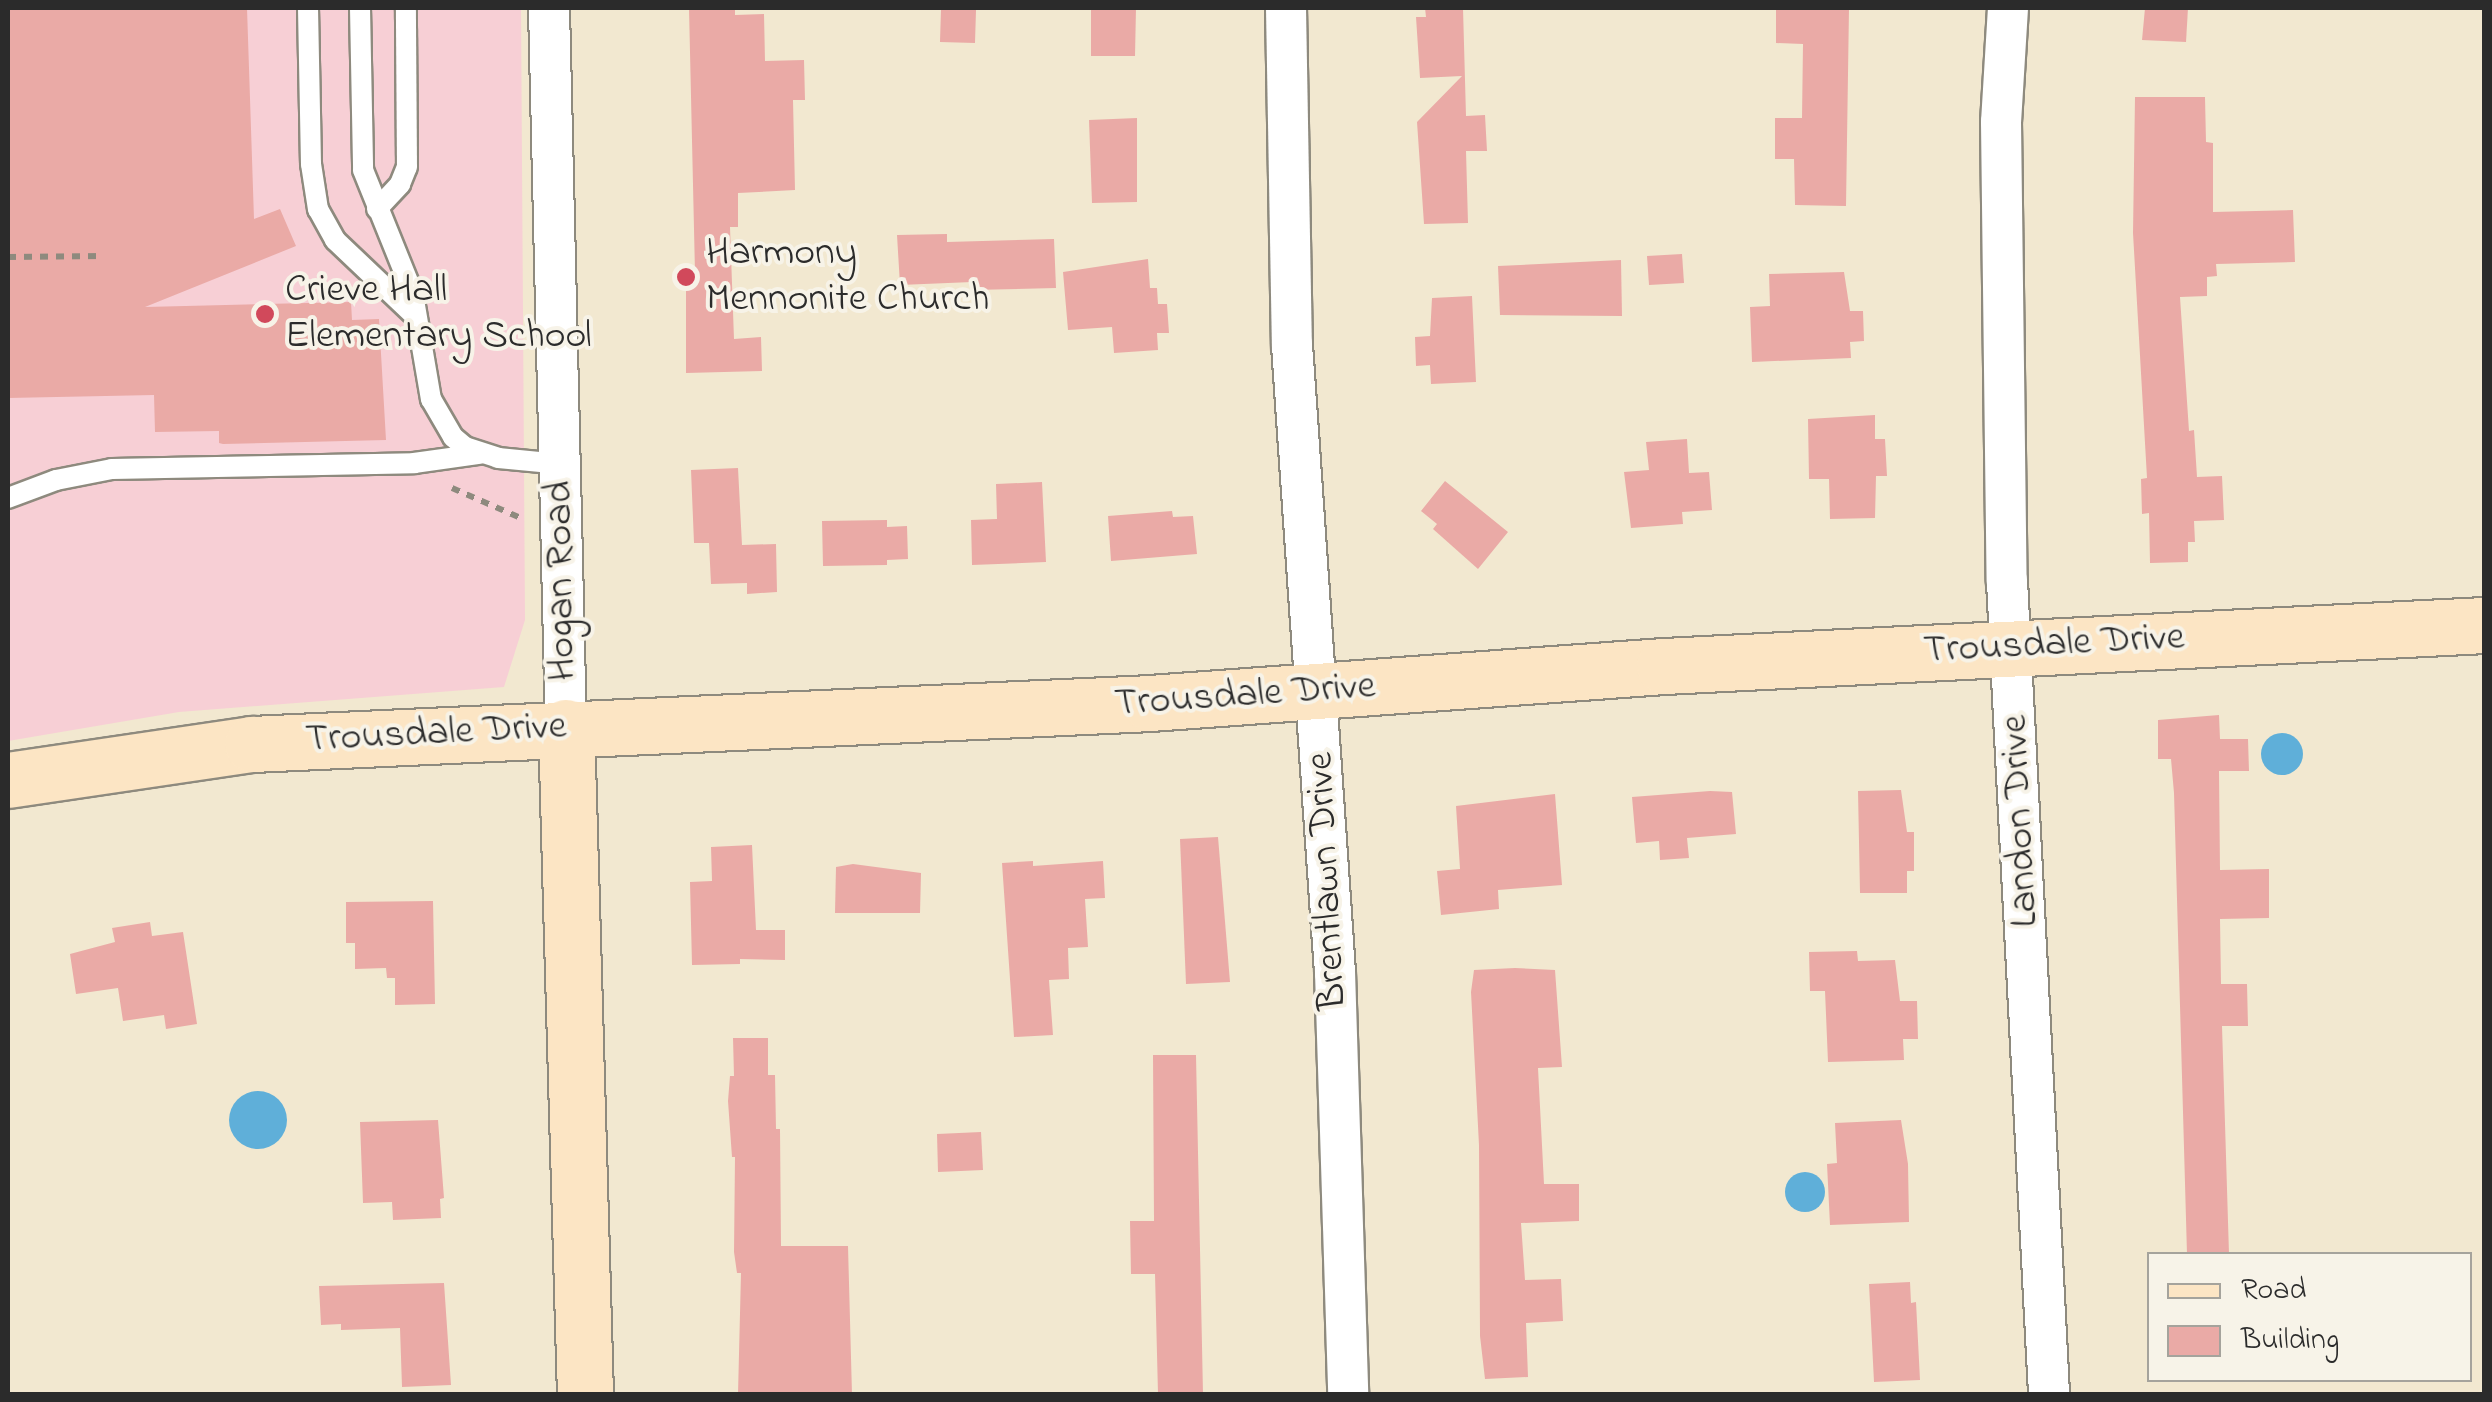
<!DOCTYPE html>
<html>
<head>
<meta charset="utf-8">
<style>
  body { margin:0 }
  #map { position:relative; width:2492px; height:1402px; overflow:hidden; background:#f2e8d0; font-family:"Indie Flower",sans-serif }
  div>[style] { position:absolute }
  .built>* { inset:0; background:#f7cfd5 }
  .water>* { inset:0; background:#5fafd9 }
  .round { border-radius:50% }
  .building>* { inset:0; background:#eaaaa6 }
  .path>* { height:6px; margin-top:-3px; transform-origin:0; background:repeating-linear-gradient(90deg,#8e8a7e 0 8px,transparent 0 16px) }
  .roads { filter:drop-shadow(2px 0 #8e8a7e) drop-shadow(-2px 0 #8e8a7e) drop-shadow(0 2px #8e8a7e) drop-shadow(0 -2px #8e8a7e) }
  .lane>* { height:20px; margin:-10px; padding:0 10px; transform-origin:10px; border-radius:10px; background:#fff }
  .street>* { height:40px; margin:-20px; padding:0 20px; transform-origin:20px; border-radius:20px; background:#fff }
  .secondary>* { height:55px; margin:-27.5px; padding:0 27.5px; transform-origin:27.5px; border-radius:27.5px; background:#fce5c4 }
  .dots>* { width:28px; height:28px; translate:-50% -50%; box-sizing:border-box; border:5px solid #f7f3e8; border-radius:50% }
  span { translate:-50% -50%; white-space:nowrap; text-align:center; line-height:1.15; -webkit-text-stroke:8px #f7f3e8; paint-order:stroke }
  .poi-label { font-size:40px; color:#2b2b2b }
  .left { translate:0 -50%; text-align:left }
  .street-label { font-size:40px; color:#2b2b2b }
  .frame { position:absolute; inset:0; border:10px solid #2b2b2b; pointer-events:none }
  .legend { position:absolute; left:2147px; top:1252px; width:325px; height:130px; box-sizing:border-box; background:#f7f3e8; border:2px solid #a5a39c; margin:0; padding:12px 18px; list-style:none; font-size:30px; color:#2b2b2b }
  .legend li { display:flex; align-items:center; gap:20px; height:50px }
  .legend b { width:50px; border:2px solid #a5a39c }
</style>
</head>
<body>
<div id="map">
  <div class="built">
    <i style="clip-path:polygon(8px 8px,521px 8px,525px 620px,504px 687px,179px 712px,8px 741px)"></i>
  </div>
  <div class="water">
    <i class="round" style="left:2261px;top:733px;width:42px;height:42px"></i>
    <i class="round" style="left:229px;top:1091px;width:58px;height:58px"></i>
    <i class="round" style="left:1785px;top:1172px;width:40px;height:40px"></i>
  </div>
  <div class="building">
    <i style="clip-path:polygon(8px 8px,247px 8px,254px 219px,280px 209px,296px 246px,145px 307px,351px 302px,352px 320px,379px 319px,386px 440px,223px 444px,219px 443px,219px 431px,155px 432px,154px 395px,8px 398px)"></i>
    <i style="clip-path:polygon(689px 8px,735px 8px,735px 15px,764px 14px,765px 61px,804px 60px,805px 100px,793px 100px,795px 190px,738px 193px,738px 227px,730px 227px,734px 339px,761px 337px,762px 371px,686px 373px,686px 274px,695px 273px)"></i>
    <i style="clip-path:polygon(1091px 8px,1136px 8px,1135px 56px,1091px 56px)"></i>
    <i style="clip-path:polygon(1425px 8px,1463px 8px,1466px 116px,1485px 115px,1487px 151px,1466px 151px,1468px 223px,1424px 224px,1417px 122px,1462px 76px,1420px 78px,1416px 17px,1426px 17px)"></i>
    <i style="clip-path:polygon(1776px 8px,1849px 8px,1846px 206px,1795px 205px,1794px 159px,1775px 159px,1775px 118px,1802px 118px,1803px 44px,1776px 43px)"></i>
    <i style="clip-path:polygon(2145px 8px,2188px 8px,2186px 42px,2142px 40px)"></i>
    <i style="clip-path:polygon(941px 9px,976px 10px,975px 43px,940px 42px)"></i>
    <i style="clip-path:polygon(2135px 97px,2205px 97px,2206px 142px,2213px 143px,2213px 212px,2293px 210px,2295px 262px,2216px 264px,2217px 276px,2207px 277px,2207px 296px,2180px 297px,2189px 431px,2194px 430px,2197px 477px,2222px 476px,2224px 520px,2194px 521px,2195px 542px,2188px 542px,2188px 562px,2150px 563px,2149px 513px,2142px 514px,2141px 479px,2147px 478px,2133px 233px)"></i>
    <i style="clip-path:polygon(1137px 118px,1137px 202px,1092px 203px,1089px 120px)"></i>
    <i style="clip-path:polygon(947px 234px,947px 242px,1054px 239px,1056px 288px,972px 290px,972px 282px,900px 285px,897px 235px)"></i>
    <i style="clip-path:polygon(1682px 254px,1684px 283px,1649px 285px,1647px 256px)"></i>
    <i style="clip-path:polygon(1148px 259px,1150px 288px,1157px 288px,1158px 304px,1167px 304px,1169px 333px,1157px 333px,1158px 350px,1114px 353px,1112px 327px,1068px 330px,1063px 272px)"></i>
    <i style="clip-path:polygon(1621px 260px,1622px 316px,1500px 315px,1498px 266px)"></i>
    <i style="clip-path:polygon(1844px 272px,1850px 311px,1863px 311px,1864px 341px,1850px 342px,1851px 358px,1752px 362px,1750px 307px,1770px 306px,1769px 274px)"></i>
    <i style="clip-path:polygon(1472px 296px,1476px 382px,1431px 384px,1430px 365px,1416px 366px,1415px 337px,1430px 336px,1432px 298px)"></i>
    <i style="clip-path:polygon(1875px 415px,1875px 439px,1885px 439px,1887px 476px,1876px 476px,1875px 518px,1830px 519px,1829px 479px,1809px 479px,1808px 419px)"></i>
    <i style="clip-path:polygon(1687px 439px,1689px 473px,1709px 472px,1712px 510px,1682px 512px,1683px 524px,1631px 528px,1624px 472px,1649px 470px,1646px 442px)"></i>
    <i style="clip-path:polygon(738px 468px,742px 545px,776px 544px,777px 592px,747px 594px,747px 583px,711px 584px,709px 543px,694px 543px,691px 470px)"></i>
    <i style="clip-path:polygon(1445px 481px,1508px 532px,1478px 569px,1433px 529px,1437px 524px,1421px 511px)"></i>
    <i style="clip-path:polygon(1042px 482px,1046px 562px,972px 565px,971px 520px,997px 519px,996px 484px)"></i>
    <i style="clip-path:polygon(1172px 511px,1173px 517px,1193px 516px,1197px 554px,1111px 561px,1108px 516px)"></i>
    <i style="clip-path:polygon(887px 520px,887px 527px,907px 526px,908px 559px,887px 560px,887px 565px,823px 566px,822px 521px)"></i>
    <i style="clip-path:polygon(2219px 715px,2220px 739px,2248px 739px,2249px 771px,2219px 771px,2220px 870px,2269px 869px,2269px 918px,2220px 919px,2221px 984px,2247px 984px,2248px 1026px,2222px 1026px,2229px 1254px,2187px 1254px,2174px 793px,2171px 759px,2158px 759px,2158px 720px)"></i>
    <i style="clip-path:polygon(1901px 790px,1907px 832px,1914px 832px,1914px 871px,1907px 871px,1907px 893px,1860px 893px,1858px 791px)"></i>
    <i style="clip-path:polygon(1710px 791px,1732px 792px,1736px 834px,1687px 838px,1689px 858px,1660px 860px,1659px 841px,1636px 843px,1632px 797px)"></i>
    <i style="clip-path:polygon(1555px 794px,1562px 885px,1498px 890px,1499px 909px,1441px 915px,1437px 871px,1460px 869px,1456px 806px)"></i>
    <i style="clip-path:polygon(1218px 837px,1230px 982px,1186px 984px,1180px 839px)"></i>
    <i style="clip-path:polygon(752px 845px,756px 930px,785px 930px,785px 960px,740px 959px,740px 964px,692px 965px,690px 882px,712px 881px,711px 847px)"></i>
    <i style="clip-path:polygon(1033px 861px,1033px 866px,1103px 861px,1105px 898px,1085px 899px,1088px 947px,1068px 948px,1069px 979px,1049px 980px,1053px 1035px,1014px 1037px,1002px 863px)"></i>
    <i style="clip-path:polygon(853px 864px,921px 873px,920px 913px,835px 913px,836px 867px)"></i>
    <i style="clip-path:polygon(433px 901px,435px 1004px,395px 1005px,395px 978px,387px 978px,386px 968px,355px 969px,355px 943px,346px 943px,346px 902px)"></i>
    <i style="clip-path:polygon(150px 922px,152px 936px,183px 932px,197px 1024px,166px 1029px,164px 1015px,123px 1021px,118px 988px,76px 994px,70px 954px,115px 942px,112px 928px)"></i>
    <i style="clip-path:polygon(1857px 951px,1858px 961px,1895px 960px,1900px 1001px,1917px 1001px,1918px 1039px,1903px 1039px,1904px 1060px,1828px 1062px,1825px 991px,1810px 991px,1809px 952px)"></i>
    <i style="clip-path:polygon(1515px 968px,1555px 970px,1562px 1067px,1538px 1068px,1544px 1184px,1579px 1184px,1579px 1221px,1521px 1223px,1525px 1280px,1561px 1279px,1563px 1321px,1526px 1323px,1528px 1377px,1485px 1379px,1480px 1336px,1479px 1145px,1471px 992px,1474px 970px)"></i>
    <i style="clip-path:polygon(733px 1038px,768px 1038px,768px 1075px,775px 1075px,776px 1129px,780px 1129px,781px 1246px,848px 1246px,852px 1394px,738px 1394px,741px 1273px,737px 1273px,734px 1252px,735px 1157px,732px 1157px,728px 1101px,730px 1076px,734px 1076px)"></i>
    <i style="clip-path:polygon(1153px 1055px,1196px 1055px,1203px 1394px,1158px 1394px,1155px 1274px,1131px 1274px,1130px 1221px,1154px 1221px)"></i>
    <i style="clip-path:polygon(438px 1120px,444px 1198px,440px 1199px,441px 1218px,393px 1220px,392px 1202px,363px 1203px,360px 1122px)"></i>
    <i style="clip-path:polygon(1901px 1120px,1908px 1164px,1909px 1222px,1830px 1225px,1827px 1164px,1837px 1163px,1835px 1123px)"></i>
    <i style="clip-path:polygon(981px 1132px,983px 1170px,938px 1172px,937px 1134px)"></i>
    <i style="clip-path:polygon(1910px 1282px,1911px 1303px,1916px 1302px,1920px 1380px,1874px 1382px,1869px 1284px)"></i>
    <i style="clip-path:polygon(444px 1283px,451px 1385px,402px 1387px,400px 1328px,341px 1330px,341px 1324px,321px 1325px,319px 1286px)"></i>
  </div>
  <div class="path">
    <i style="left:8px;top:257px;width:96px;rotate:-0.6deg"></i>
    <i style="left:452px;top:488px;width:77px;rotate:23.6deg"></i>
  </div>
  <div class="roads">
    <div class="lane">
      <i style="left:308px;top:8px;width:156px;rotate:88.9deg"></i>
      <i style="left:311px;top:164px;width:46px;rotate:81.2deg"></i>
      <i style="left:318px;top:209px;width:35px;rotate:61deg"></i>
      <i style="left:335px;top:240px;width:110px;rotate:43.5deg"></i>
      <i style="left:360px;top:8px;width:162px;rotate:88.9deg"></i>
      <i style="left:363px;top:170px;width:134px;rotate:68deg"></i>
      <i style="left:413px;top:294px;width:107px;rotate:80.3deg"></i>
      <i style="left:431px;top:399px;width:44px;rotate:59.9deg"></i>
      <i style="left:453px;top:437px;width:16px;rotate:40deg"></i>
      <i style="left:465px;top:447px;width:35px;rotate:18deg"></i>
      <i style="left:498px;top:458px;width:62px;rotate:5.5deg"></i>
      <i style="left:377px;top:209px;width:34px;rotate:-47deg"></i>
      <i style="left:400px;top:184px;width:18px;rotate:-68deg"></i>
      <i style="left:407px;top:167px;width:159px;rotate:-90.4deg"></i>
      <i style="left:8px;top:498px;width:51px;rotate:-20.6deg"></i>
      <i style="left:56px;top:480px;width:57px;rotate:-11.1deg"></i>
      <i style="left:112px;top:469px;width:302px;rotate:-1.1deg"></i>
      <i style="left:414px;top:463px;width:66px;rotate:-7.9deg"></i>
    </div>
    <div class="street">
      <i style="left:549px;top:8px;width:719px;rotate:88.65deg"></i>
      <i style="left:1286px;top:8px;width:337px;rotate:89deg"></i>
      <i style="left:1292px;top:345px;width:628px;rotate:86.08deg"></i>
      <i style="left:1335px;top:972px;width:422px;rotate:88.2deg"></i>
      <i style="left:2008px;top:8px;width:114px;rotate:93.5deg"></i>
      <i style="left:2001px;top:122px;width:459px;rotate:89.3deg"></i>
      <i style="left:2007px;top:581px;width:814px;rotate:87.04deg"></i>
    </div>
    <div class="secondary">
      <i style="left:566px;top:727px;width:667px;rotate:88.37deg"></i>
      <i style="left:8px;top:780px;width:247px;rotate:-8.4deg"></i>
      <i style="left:252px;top:744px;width:899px;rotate:-2.61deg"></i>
      <i style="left:1150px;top:703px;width:515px;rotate:-4.12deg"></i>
      <i style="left:1664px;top:666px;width:821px;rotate:-2.86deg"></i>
    </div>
  </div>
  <div class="dots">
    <i style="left:686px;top:277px;background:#d1495b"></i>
    <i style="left:265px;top:314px;background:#d1495b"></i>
  </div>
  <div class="poi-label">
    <span class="left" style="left:706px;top:277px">Harmony<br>Mennonite Church</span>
    <span class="left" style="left:285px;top:314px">Crieve Hall<br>Elementary School</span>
  </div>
  <div class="street-label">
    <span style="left:562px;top:581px;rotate:-91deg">Hogan Road</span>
    <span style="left:2054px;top:645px;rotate:-3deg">Trousdale Drive</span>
    <span style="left:1245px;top:696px;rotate:-4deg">Trousdale Drive</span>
    <span style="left:436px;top:734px;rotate:-3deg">Trousdale Drive</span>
    <span style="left:2021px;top:821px;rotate:-93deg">Landon Drive</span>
    <span style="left:1328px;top:881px;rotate:-93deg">Brentlawn Drive</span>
  </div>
  <div class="frame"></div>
  <ul class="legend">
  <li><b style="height:12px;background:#fce5c4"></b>Road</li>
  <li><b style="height:28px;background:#eaaaa6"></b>Building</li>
  </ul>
</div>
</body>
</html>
